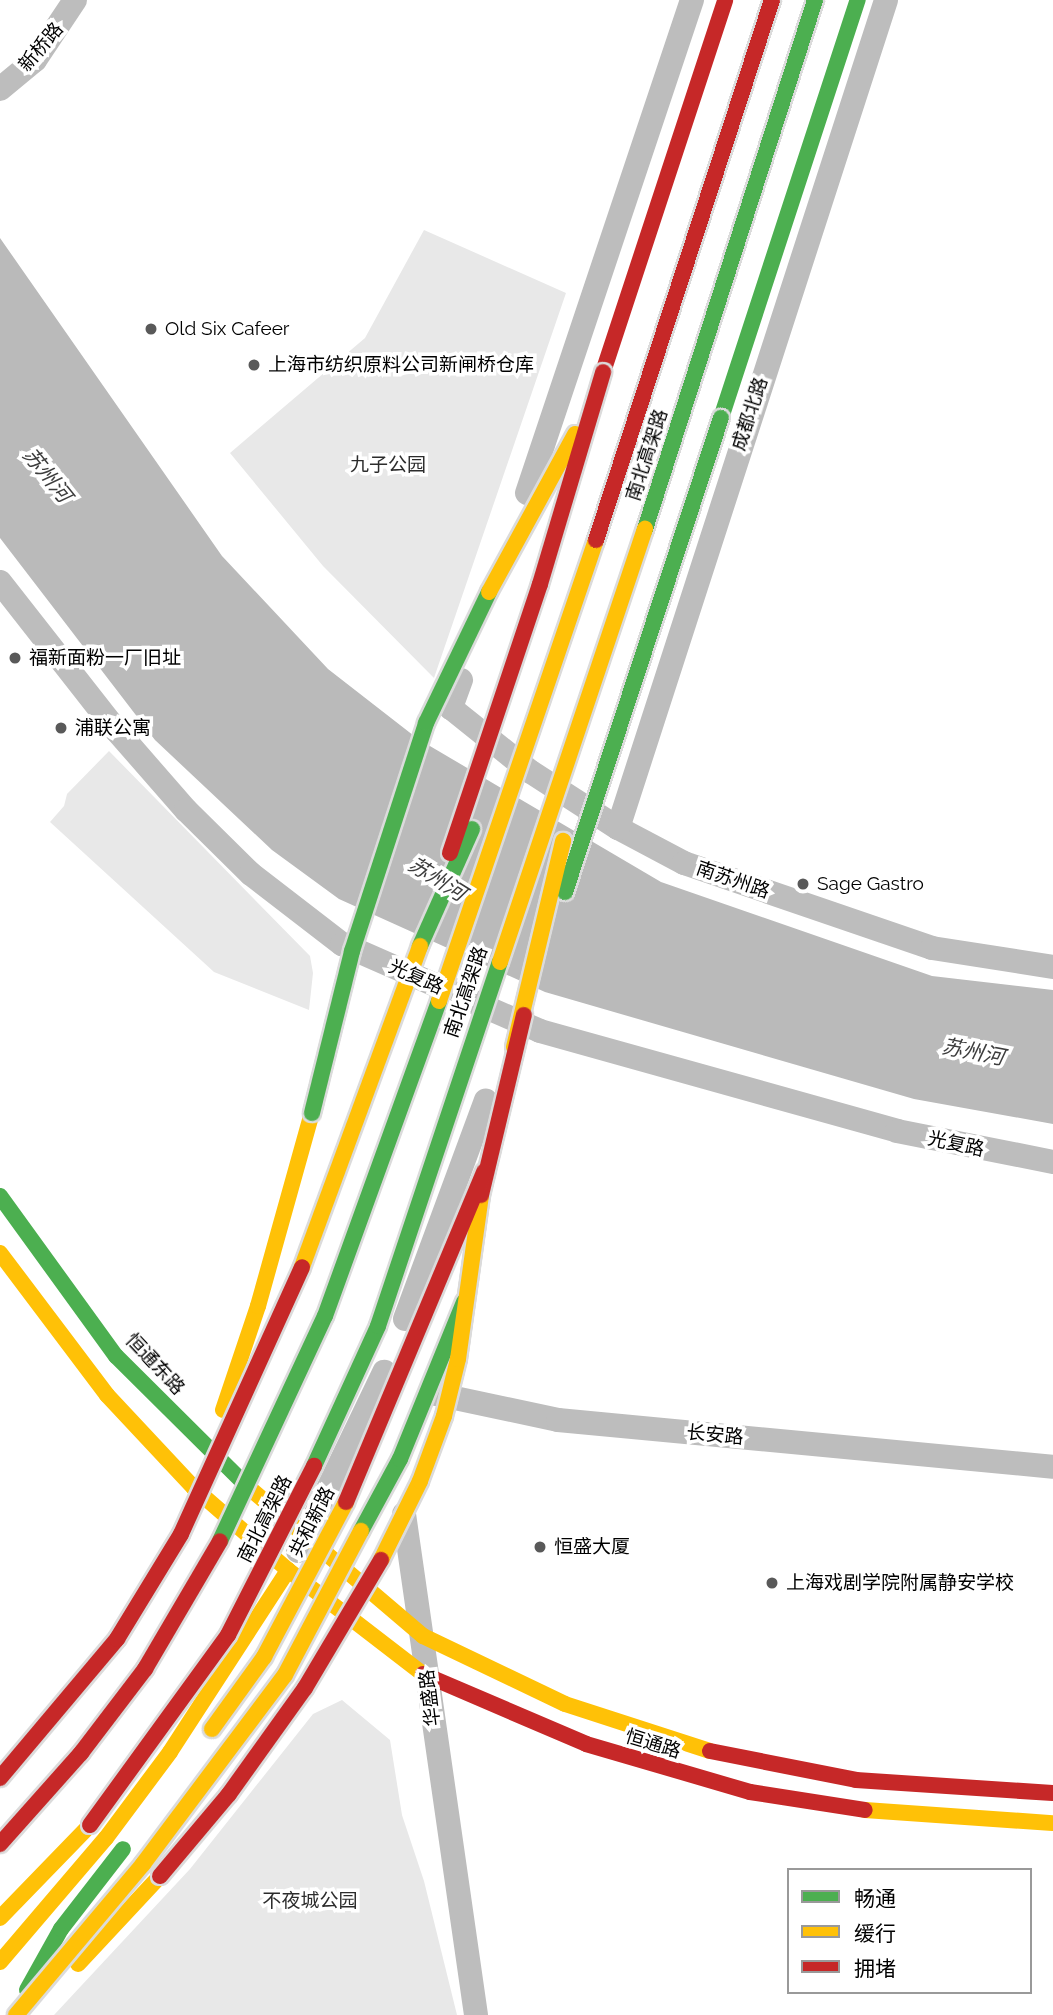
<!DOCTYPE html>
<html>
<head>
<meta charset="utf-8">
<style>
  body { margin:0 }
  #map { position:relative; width:1053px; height:2015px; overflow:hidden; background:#fff; font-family:Raleway,"Noto Sans SC",sans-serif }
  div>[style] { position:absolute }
  .green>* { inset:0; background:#e8e8e8 }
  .water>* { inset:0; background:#bababa }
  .street>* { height:24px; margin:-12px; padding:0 12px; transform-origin:12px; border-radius:12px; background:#bdbdbd }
  .fast>* { height:16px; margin:-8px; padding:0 8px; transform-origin:8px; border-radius:8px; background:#4caf50 }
  .slow>* { height:16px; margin:-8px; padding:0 8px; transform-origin:8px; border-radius:8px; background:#ffc107 }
  .jam>* { height:16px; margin:-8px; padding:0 8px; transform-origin:8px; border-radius:8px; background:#c62828 }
  .bridges { filter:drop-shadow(2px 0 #dbdbdb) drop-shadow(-2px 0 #dbdbdb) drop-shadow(0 2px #dbdbdb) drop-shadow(0 -2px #dbdbdb) }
  .fast-bridge>* { height:16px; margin:-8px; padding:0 8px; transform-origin:8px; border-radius:8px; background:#4caf50 }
  .slow-bridge>* { height:16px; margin:-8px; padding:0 8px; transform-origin:8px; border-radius:8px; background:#ffc107 }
  .jam-bridge>* { height:16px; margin:-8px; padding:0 8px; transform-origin:8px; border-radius:8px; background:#c62828 }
  .dots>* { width:19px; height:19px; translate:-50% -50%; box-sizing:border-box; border:4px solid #fff; border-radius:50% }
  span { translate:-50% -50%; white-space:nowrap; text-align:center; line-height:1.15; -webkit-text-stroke:7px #fff; paint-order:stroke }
  .street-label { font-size:19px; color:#000 }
  .poi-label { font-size:19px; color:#000 }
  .left { translate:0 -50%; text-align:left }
  .park-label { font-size:19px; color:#2c2c2c }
  .water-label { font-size:21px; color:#3d3d3d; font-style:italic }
  .legend { position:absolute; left:787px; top:1868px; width:245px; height:126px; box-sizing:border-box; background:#fff; border:2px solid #999; margin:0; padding:9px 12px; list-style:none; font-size:21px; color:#000 }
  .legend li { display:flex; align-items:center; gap:14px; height:35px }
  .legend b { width:35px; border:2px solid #999 }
</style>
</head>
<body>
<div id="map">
  <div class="green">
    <i style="clip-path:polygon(424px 230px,566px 293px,434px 678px,323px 566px,230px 453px,365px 338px)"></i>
    <i style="clip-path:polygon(109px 751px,310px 956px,313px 973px,309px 1010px,214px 972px,50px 822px,64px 806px,67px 794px)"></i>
    <i style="clip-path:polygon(342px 1700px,390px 1740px,402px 1815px,424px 1881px,457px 2015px,54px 2015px,190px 1869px,313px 1714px)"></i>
  </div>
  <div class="water">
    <i style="clip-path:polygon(0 238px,222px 556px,328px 669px,418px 739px,661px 882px,932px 976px,1053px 990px,1053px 1124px,914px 1099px,545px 992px,339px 899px,272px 850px,155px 740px,0 538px)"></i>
  </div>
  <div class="street">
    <i style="left:0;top:89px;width:45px;rotate:-39.6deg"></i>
    <i style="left:35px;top:60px;width:72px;rotate:-56.3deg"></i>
    <i style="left:527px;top:493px;width:520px;rotate:-71.5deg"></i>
    <i style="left:0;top:582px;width:189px;rotate:51.9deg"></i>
    <i style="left:117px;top:731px;width:105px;rotate:48.9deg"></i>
    <i style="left:186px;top:810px;width:91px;rotate:44.6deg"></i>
    <i style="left:251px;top:874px;width:115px;rotate:37.6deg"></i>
    <i style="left:342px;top:944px;width:216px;rotate:23.7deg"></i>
    <i style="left:540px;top:1031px;width:371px;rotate:15.6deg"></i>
    <i style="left:897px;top:1131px;width:159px;rotate:11.2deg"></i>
    <i style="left:461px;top:680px;width:30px;rotate:110deg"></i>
    <i style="left:451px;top:708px;width:102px;rotate:38.7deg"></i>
    <i style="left:531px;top:772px;width:103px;rotate:32.8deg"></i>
    <i style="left:618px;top:828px;width:75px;rotate:27.9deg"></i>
    <i style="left:684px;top:863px;width:262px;rotate:18.9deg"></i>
    <i style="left:932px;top:948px;width:122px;rotate:8.9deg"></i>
    <i style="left:618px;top:828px;width:870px;rotate:-72.06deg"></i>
    <i style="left:405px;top:1319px;width:233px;rotate:-69.7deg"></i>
    <i style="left:436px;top:1394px;width:125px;rotate:12deg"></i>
    <i style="left:558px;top:1420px;width:497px;rotate:5.4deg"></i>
    <i style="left:404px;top:1514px;width:506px;rotate:81.82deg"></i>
    <i style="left:298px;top:1551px;width:199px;rotate:-64.3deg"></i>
  </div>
  <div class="fast">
    <i style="left:721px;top:418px;width:440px;rotate:-71.9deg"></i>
    <i style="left:0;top:1196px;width:198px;rotate:54.1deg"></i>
    <i style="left:116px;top:1356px;width:186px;rotate:44.8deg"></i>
    <i style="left:27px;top:1990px;width:70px;rotate:-60.9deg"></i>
    <i style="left:61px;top:1929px;width:101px;rotate:-52.2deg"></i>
  </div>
  <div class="slow">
    <i style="left:0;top:1253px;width:178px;rotate:53deg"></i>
    <i style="left:107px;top:1395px;width:127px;rotate:46.9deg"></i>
    <i style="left:194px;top:1488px;width:125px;rotate:41.1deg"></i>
    <i style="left:288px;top:1570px;width:170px;rotate:37.6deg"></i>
    <i style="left:223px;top:1410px;width:110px;rotate:-71.4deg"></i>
    <i style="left:258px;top:1306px;width:200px;rotate:-74.4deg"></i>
    <i style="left:248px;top:1487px;width:230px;rotate:40.4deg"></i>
    <i style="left:423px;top:1636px;width:157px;rotate:25.6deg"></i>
    <i style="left:565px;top:1704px;width:152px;rotate:18deg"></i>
    <i style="left:865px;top:1810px;width:188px;rotate:4deg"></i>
    <i style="left:0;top:1918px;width:129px;rotate:-45.9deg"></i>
    <i style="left:0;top:1962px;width:163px;rotate:-49.5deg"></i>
    <i style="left:106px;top:1838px;width:107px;rotate:-53.3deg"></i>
    <i style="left:170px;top:1752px;width:217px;rotate:-57deg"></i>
    <i style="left:78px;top:1964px;width:120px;rotate:-47deg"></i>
  </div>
  <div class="jam">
    <i style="left:603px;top:372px;width:391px;rotate:-71.8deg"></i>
    <i style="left:423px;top:1674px;width:177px;rotate:23.2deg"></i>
    <i style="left:586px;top:1744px;width:171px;rotate:16.3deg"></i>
    <i style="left:750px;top:1792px;width:116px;rotate:8.9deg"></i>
    <i style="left:710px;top:1751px;width:149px;rotate:11.2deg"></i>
    <i style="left:856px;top:1780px;width:197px;rotate:3.8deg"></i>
  </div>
  <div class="bridges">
    <div class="fast-bridge">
      <i style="left:645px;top:529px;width:556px;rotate:-72.18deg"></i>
      <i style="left:565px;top:892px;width:499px;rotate:-71.8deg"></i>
      <i style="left:420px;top:946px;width:128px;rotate:-66deg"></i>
      <i style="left:312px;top:1113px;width:167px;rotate:-76.1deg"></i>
      <i style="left:352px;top:951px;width:240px;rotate:-72deg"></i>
      <i style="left:426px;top:723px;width:145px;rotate:-64.3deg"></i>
      <i style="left:314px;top:1466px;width:154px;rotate:-65.4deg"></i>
      <i style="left:378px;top:1326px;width:384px;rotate:-71.5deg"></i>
      <i style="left:361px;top:1531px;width:82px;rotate:-61.6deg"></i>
      <i style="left:400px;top:1459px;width:170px;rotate:-67.8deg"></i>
      <i style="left:220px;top:1541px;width:248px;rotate:-65deg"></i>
      <i style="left:325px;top:1316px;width:335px;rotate:-70.1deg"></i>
    </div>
    <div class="slow-bridge">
      <i style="left:489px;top:592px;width:180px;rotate:-61.4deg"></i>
      <i style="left:500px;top:962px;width:457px;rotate:-71.5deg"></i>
      <i style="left:439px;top:1001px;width:487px;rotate:-71.2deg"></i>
      <i style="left:514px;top:1047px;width:212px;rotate:-76.6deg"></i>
      <i style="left:302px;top:1267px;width:342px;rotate:-69.8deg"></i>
      <i style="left:381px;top:1560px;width:88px;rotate:-63.7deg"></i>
      <i style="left:420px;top:1481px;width:69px;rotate:-69.7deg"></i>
      <i style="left:444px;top:1416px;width:59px;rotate:-76.2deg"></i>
      <i style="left:458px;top:1359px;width:166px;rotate:-82deg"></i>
      <i style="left:212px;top:1729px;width:89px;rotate:-54.2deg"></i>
      <i style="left:264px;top:1657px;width:175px;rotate:-62.1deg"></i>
      <i style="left:16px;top:2015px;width:197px;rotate:-49.9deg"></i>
      <i style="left:143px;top:1864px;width:236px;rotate:-53.1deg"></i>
      <i style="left:285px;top:1675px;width:163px;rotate:-62.2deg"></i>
    </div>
    <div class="jam-bridge">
      <i style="left:596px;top:540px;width:568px;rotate:-71.95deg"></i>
      <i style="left:450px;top:853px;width:284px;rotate:-71.5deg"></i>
      <i style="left:540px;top:584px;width:221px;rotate:-73.4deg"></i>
      <i style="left:481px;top:1195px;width:185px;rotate:-76.6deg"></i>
      <i style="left:346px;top:1502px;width:358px;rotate:-67.3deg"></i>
      <i style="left:0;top:1778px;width:182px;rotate:-49.9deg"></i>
      <i style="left:117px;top:1639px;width:123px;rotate:-58.6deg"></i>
      <i style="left:181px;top:1534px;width:293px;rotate:-65.6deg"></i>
      <i style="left:90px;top:1825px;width:235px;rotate:-54deg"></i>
      <i style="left:228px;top:1635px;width:190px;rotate:-63deg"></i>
      <i style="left:0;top:1844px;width:122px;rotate:-48.3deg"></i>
      <i style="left:81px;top:1753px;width:106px;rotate:-52.7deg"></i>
      <i style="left:145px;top:1669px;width:148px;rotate:-59.6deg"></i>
      <i style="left:160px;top:1876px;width:107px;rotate:-49.9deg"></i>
      <i style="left:229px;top:1794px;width:130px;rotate:-54.4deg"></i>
      <i style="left:305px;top:1688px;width:149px;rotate:-59.3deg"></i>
    </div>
  </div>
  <div class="dots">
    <i style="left:151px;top:329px;background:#595959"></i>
    <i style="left:254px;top:365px;background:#595959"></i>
    <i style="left:15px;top:658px;background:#595959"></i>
    <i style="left:61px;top:728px;background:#595959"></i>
    <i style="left:803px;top:884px;background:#595959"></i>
    <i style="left:540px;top:1547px;background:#595959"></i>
    <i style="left:772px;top:1583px;background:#595959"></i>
  </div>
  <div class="street-label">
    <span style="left:41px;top:47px;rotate:-50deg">新桥路</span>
    <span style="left:750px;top:414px;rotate:-72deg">成都北路</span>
    <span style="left:647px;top:455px;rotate:-72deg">南北高架路</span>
    <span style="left:733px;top:880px;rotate:19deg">南苏州路</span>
    <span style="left:416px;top:977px;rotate:24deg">光复路</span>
    <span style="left:466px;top:992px;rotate:-71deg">南北高架路</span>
    <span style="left:956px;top:1144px;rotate:12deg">光复路</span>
    <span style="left:155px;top:1364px;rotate:47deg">恒通东路</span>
    <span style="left:715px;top:1435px;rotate:5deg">长安路</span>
    <span style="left:265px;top:1519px;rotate:-63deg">南北高架路</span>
    <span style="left:312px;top:1522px;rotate:-63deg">共和新路</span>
    <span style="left:430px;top:1698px;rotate:-97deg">华盛路</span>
    <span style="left:653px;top:1744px;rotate:17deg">恒通路</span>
  </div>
  <div class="poi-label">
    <span class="left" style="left:165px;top:329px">Old Six Cafeer</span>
    <span class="left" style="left:268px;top:365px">上海市纺织原料公司新闸桥仓库</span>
    <span class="left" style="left:29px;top:658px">福新面粉一厂旧址</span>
    <span class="left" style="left:75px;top:728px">浦联公寓</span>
    <span class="left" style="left:817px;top:884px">Sage Gastro</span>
    <span class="left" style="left:554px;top:1547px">恒盛大厦</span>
    <span class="left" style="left:786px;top:1583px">上海戏剧学院附属静安学校</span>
  </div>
  <div class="park-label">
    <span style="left:388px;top:465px">九子公园</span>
    <span style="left:310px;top:1901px">不夜城公园</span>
  </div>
  <div class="water-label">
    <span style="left:47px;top:475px;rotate:51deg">苏州河</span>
    <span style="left:437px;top:879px;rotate:32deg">苏州河</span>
    <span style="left:973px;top:1052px;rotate:11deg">苏州河</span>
  </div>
  <ul class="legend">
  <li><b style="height:9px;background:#4caf50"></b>畅通</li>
  <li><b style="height:9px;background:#ffc107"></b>缓行</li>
  <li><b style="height:9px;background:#c62828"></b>拥堵</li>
  </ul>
</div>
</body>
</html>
